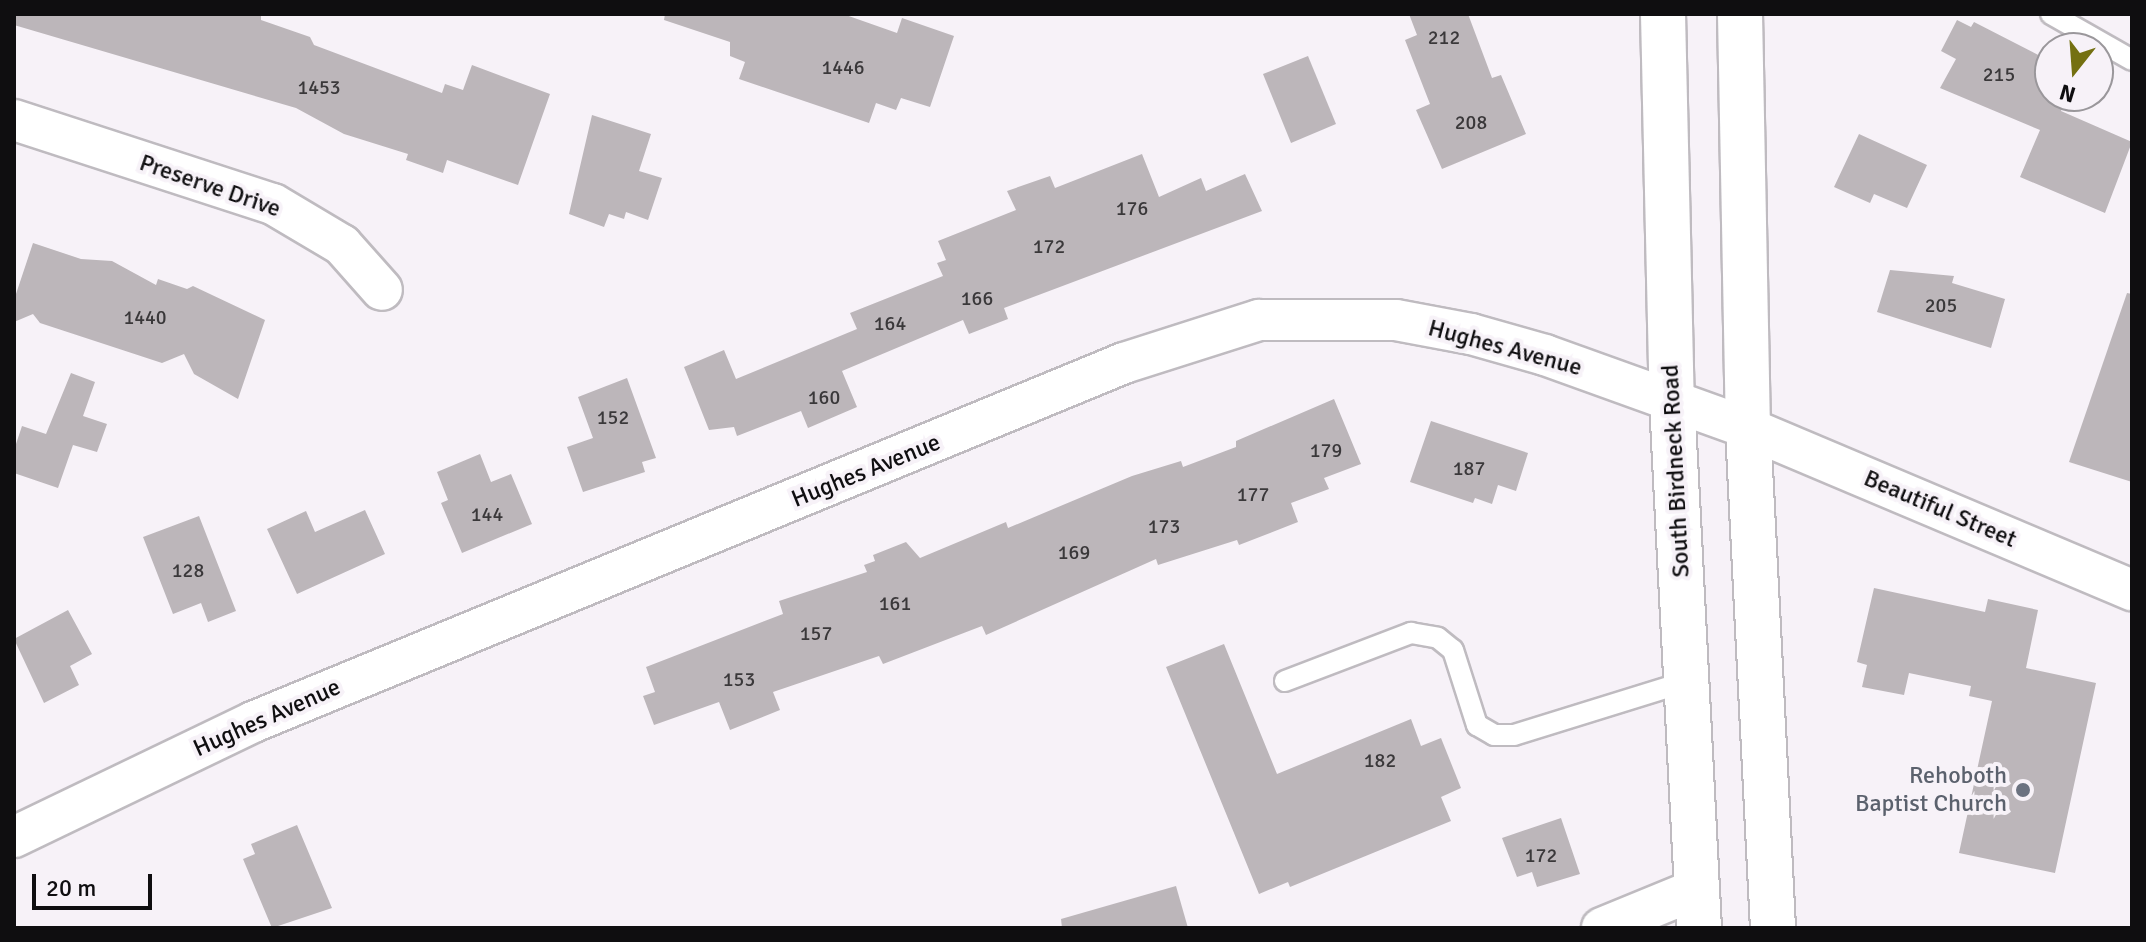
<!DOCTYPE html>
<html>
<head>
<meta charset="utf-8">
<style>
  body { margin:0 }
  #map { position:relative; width:2146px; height:942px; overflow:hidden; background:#f7f2f8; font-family:Signika,sans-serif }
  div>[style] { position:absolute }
  .building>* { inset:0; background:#bcb6ba }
  .roads { filter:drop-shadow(2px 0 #bfbbc0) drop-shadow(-2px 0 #bfbbc0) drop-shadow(0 2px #bfbbc0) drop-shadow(0 -2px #bfbbc0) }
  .lane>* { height:20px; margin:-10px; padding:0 10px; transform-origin:10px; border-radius:10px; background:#fff }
  .street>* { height:40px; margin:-20px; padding:0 20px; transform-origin:20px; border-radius:20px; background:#fff }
  .secondary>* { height:44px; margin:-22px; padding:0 22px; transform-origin:22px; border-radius:22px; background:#fff }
  .dots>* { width:22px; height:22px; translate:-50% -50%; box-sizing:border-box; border:4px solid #f7f2f8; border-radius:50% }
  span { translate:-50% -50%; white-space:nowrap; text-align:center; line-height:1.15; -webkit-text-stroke:8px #f7f2f8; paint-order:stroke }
  .number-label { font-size:20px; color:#3a383a }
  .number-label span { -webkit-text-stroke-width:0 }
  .street-label { font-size:24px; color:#0f0e10 }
  .worship-label { font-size:24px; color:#5b616d }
  .right { translate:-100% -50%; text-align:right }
  .frame { position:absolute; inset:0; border:16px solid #0f0e10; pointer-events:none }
  .north { position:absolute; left:2034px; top:32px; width:80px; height:80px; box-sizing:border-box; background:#f7f2f8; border:2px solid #9a979b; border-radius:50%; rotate:197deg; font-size:22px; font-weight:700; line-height:32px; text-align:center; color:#0f0e10 }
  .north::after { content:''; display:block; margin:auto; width:28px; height:36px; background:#747011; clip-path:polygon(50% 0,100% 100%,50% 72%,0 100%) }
  .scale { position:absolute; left:32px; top:874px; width:120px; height:36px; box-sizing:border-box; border:4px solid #0f0e10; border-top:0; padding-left:10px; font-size:24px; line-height:28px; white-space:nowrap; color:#0f0e10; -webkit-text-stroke:6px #f7f2f8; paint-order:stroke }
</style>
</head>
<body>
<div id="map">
  <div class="building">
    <i style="clip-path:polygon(14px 14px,261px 14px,261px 20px,310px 37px,314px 45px,442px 93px,445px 84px,463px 90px,472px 65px,550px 94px,518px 185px,447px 160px,443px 173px,406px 160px,408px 154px,344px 134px,296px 108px,14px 25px)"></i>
    <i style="clip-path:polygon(665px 14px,843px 14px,897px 33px,902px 18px,954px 36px,930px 107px,901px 98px,896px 110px,876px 103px,869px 123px,739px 79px,745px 62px,730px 56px,730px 42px,664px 20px)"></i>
    <i style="clip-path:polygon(1409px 14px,1468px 14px,1492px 78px,1501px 75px,1526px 134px,1442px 169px,1416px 110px,1430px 104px,1405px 40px,1417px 35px)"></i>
    <i style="clip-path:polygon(1957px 20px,1971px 27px,1974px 22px,2050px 61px,2050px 96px,2068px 96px,2061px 111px,2132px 142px,2105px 213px,2020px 177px,2040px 130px,1940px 88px,1956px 59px,1941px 51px)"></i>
    <i style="clip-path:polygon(1308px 56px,1336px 124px,1291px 143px,1263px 74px)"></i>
    <i style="clip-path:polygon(592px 115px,651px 134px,639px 171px,662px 178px,648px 220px,626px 212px,624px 219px,609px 214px,604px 227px,569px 214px)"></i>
    <i style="clip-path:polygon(1859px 134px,1927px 165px,1907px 208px,1874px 194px,1870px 203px,1834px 187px)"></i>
    <i style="clip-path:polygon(1142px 154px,1159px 197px,1201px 178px,1206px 191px,1245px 174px,1262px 211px,1004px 308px,1008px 319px,969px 334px,963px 320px,842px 371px,857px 407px,808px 428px,801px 411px,737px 436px,734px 427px,709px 430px,684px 367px,724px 350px,736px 379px,857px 329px,850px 313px,943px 276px,937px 263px,946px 260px,938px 241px,1016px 210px,1007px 191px,1050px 176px,1055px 188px)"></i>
    <i style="clip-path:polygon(33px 243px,81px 259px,112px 261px,156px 285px,158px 279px,187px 289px,193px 286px,265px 320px,238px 399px,194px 374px,184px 354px,162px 363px,40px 323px,33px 314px,14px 322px,14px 300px)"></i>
    <i style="clip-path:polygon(1890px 270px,1954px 276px,1952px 283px,2005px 299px,1991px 348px,1877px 312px)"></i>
    <i style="clip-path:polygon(2127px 293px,2132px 294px,2132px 482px,2069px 462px)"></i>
    <i style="clip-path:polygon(71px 373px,95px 382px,83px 416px,107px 424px,97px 452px,73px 445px,58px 488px,14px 473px,14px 450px,22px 426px,46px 434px)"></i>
    <i style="clip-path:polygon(627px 378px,656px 458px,642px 462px,645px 472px,583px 492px,567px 447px,593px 438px,578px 397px)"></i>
    <i style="clip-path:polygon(1334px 399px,1361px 464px,1324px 478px,1329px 489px,1291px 503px,1298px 522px,1239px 545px,1237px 540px,1158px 565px,1156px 559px,986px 635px,982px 626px,883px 664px,879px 656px,773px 692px,780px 710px,730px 730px,719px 702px,654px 725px,643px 696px,655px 692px,646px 667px,783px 614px,779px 601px,867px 572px,864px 565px,875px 561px,873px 555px,906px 542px,920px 558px,1006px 522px,1008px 528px,1132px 476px,1181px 461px,1183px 467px,1236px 447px,1236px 441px)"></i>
    <i style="clip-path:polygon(1431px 421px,1528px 453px,1516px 491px,1498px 485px,1492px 504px,1475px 498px,1473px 503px,1410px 482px)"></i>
    <i style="clip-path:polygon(480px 454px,491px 482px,511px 474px,532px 524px,462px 553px,441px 503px,448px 500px,437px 472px)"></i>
    <i style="clip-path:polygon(365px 510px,385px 554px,297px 594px,267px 529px,306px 511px,315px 532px)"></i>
    <i style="clip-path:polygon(199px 516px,236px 611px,208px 622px,201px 603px,173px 614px,143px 537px)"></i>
    <i style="clip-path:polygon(1874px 588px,1985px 612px,1988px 599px,2038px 610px,2026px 668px,2096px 683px,2055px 873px,1959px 853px,1992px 701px,1969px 696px,1971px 686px,1909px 673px,1904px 695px,1862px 687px,1867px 665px,1857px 662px)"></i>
    <i style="clip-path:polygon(68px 610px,92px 654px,70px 666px,79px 685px,44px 703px,14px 639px)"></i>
    <i style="clip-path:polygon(1224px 644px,1277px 774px,1411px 719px,1421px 746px,1441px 738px,1461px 788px,1441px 797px,1451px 821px,1290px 887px,1288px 882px,1259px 894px,1166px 667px)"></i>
    <i style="clip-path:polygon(1561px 818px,1580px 874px,1537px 887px,1532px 872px,1517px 877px,1502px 838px)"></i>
    <i style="clip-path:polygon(297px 825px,332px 908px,272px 928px,243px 859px,255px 854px,251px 844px)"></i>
    <i style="clip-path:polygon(1176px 886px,1188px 928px,1062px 928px,1061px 919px)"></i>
  </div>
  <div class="roads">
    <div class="lane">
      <i style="left:2051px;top:14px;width:93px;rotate:29.6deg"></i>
      <i style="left:1285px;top:681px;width:135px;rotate:-20.9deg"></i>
      <i style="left:1411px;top:633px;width:27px;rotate:10deg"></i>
      <i style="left:1438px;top:638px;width:19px;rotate:39deg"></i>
      <i style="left:1453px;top:650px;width:79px;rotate:72.3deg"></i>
      <i style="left:1477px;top:725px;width:20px;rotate:30deg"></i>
      <i style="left:1494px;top:735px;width:20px"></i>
      <i style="left:1514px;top:735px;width:179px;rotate:-17.2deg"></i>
    </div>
    <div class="street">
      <i style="left:14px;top:120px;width:272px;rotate:18deg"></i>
      <i style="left:273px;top:204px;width:80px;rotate:30.7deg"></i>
      <i style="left:342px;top:245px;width:60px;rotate:48.4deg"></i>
      <i style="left:14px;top:837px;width:265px;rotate:-25.7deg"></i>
      <i style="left:253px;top:722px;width:942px;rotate:-22.4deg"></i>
      <i style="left:1124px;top:363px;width:142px;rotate:-17.7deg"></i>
      <i style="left:1259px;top:320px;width:137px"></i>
      <i style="left:1396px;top:320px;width:76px;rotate:10.6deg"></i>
      <i style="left:1471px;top:334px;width:77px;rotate:15.8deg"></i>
      <i style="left:1545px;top:355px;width:216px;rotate:19.8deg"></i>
      <i style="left:1748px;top:428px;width:417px;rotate:22.9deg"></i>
      <i style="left:1602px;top:928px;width:103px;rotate:-22.3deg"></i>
    </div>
    <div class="secondary">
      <i style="left:1663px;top:14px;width:387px;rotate:88.7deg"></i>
      <i style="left:1672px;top:401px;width:528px;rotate:87.07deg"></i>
      <i style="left:1740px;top:14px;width:414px;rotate:88.9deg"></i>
      <i style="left:1748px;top:428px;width:501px;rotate:87.14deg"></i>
    </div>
  </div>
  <div class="dots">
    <i style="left:2023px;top:790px;background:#6b7280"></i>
  </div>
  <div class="number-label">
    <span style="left:1444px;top:37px">212</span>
    <span style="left:843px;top:67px">1446</span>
    <span style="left:1999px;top:74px">215</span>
    <span style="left:319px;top:87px">1453</span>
    <span style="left:1471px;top:122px">208</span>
    <span style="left:1132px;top:208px">176</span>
    <span style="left:1049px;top:246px">172</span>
    <span style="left:977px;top:298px">166</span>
    <span style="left:1941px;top:305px">205</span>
    <span style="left:145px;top:317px">1440</span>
    <span style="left:890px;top:323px">164</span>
    <span style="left:824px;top:397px">160</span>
    <span style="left:613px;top:417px">152</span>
    <span style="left:1326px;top:450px">179</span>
    <span style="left:1469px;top:468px">187</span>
    <span style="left:1253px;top:494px">177</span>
    <span style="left:487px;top:514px">144</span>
    <span style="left:1164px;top:526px">173</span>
    <span style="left:1074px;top:552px">169</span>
    <span style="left:188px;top:570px">128</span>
    <span style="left:895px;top:603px">161</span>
    <span style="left:816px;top:633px">157</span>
    <span style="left:739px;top:679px">153</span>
    <span style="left:1380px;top:760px">182</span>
    <span style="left:1541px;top:855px">172</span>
  </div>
  <div class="street-label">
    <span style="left:210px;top:186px;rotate:19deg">Preserve Drive</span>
    <span style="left:1505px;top:348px;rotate:15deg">Hughes Avenue</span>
    <span style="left:866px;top:471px;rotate:-22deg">Hughes Avenue</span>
    <span style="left:1676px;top:471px;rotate:-93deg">South Birdneck Road</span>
    <span style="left:1940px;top:509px;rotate:23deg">Beautiful Street</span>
    <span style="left:267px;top:718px;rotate:-24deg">Hughes Avenue</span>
  </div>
  <div class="worship-label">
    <span class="right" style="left:2007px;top:790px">Rehoboth<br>Baptist Church</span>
  </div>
  <div class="frame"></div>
  <div class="north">N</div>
  <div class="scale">20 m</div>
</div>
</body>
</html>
